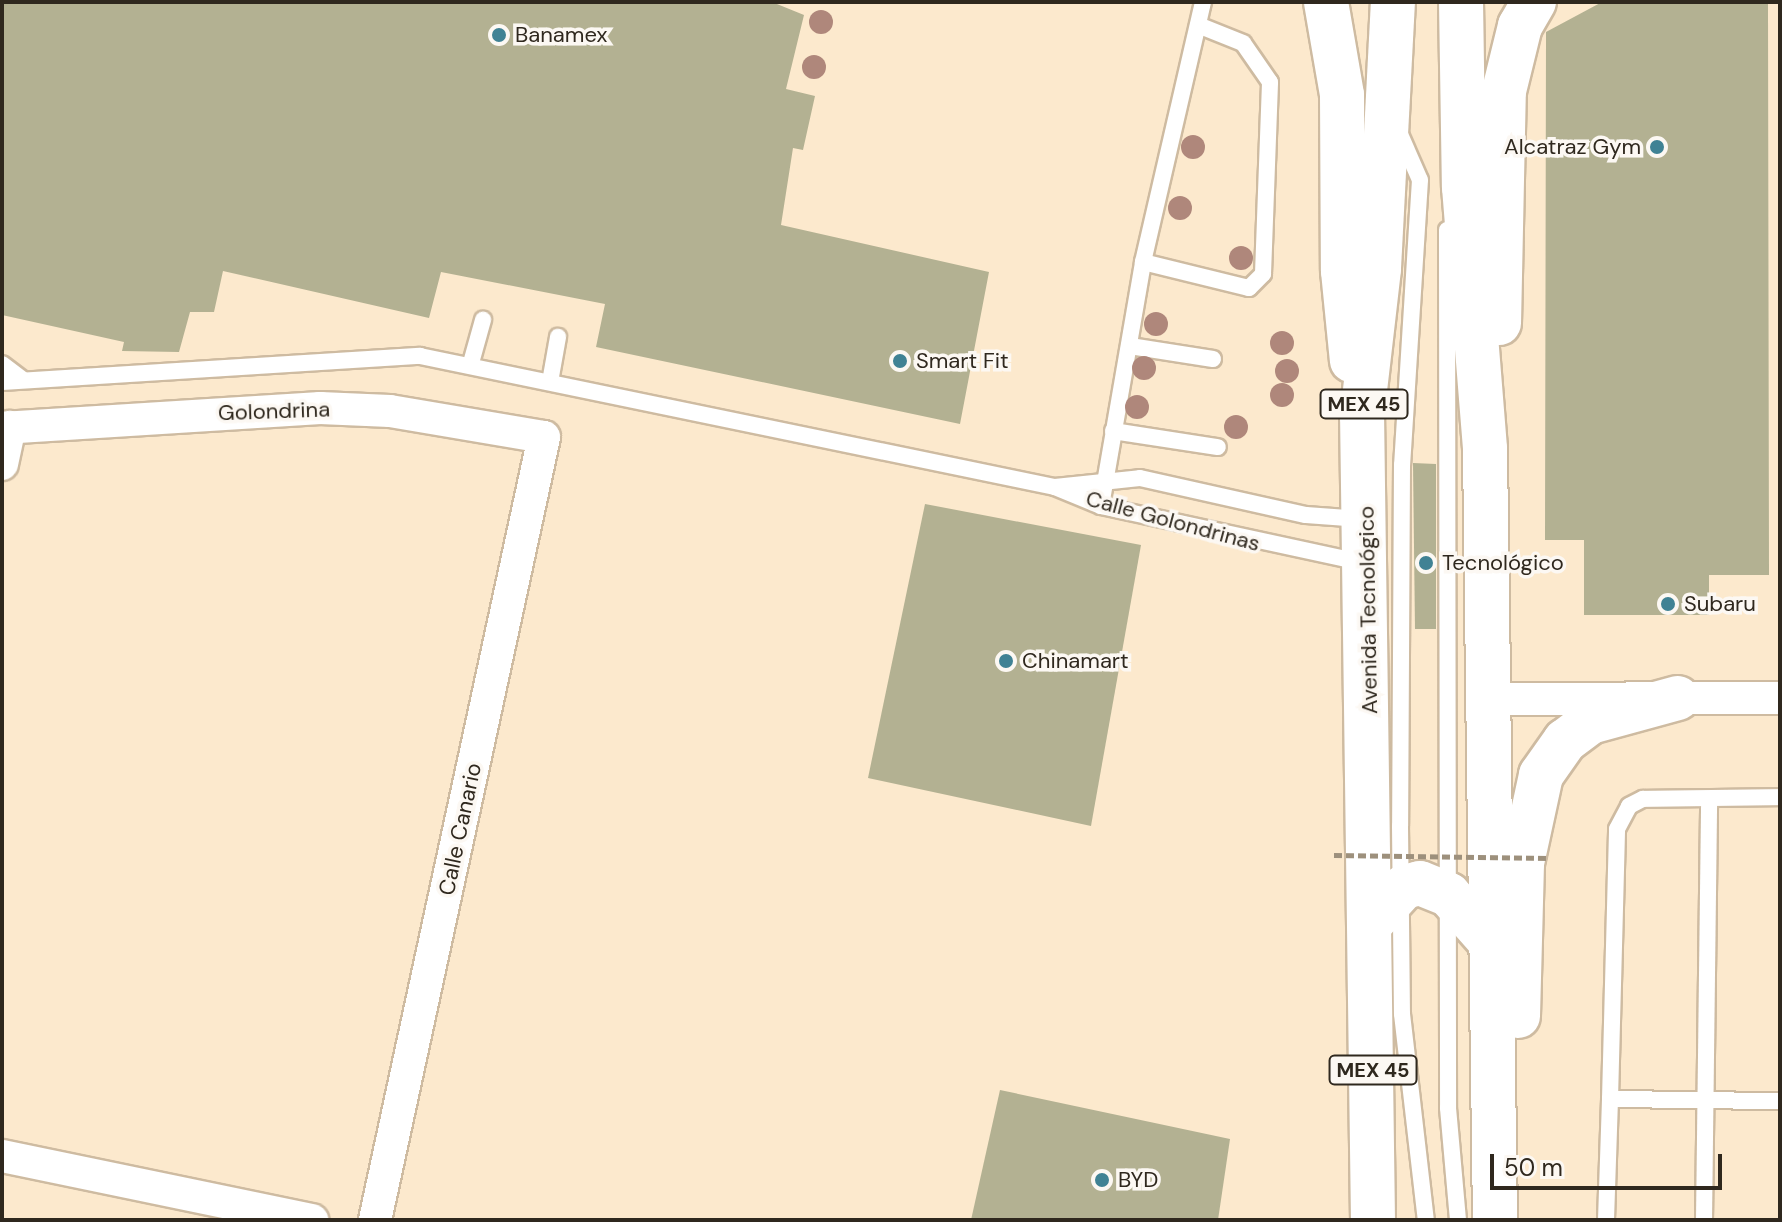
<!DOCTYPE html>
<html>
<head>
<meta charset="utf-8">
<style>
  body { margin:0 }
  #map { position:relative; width:1782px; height:1222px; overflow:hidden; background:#fce9cd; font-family:"DM Sans",sans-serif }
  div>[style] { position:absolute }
  .building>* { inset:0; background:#b3b192 }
  .roads { filter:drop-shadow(2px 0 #cebba1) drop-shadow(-2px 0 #cebba1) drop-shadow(0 2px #cebba1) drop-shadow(0 -2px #cebba1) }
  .lane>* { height:16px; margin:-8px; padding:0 8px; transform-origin:8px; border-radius:8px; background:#fff }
  .street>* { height:32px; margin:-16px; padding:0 16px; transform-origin:16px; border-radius:16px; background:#fff }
  .primary>* { height:44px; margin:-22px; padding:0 22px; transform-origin:22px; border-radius:22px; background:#fff }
  .path-bridge>* { height:5px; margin-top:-2.5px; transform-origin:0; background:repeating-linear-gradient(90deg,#9d907c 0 8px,transparent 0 12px) }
  .trees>* { width:24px; height:24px; margin:-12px; border-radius:50%; background:#af877b }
  .dots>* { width:22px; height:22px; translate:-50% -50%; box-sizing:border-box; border:4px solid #fcf8f3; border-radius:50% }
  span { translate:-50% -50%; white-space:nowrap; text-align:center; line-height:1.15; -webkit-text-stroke:7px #fcf8f3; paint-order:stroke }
  .shield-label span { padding:2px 6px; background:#fcf8f3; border:2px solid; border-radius:6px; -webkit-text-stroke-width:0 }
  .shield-label { font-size:20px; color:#2f281e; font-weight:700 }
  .poi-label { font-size:22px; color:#2f281e }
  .left { translate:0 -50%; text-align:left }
  .right { translate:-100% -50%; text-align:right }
  .street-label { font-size:22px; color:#2f281e }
  .frame { position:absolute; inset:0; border:4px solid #2f281e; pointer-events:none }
  .scale { position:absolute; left:1490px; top:1154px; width:232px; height:36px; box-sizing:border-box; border:4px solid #2f281e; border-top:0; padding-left:10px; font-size:24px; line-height:28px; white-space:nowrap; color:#2f281e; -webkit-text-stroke:6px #fcf8f3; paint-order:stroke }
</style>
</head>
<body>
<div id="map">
  <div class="building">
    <i style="clip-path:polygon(2px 2px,772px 2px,804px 15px,786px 89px,815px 96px,803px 150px,793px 148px,781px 225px,989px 272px,960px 424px,596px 347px,605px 304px,441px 272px,429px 318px,223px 271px,214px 312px,190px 312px,179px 352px,122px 351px,124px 342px,2px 315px)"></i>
    <i style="clip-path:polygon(1602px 2px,1768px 2px,1769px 575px,1709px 575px,1709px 615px,1584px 615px,1584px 540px,1545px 540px,1546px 32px)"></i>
    <i style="clip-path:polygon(1413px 463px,1436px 464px,1436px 629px,1415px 629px)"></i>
    <i style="clip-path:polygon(925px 504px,1141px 545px,1091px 826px,868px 778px)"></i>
    <i style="clip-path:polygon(1000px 1090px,1230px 1139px,1218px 1220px,971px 1220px)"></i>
  </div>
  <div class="roads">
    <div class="lane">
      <i style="left:1399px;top:132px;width:52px;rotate:66.4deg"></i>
      <i style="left:1420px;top:180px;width:286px;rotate:93.6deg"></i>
      <i style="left:1402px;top:465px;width:361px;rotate:90.3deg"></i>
      <i style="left:1400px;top:826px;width:188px;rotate:89.4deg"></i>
      <i style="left:1402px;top:1014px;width:207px;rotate:83.4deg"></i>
      <i style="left:1447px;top:230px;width:878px;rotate:89.93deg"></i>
      <i style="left:1448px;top:1108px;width:112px;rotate:84.9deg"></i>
      <i style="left:1143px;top:262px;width:109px;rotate:13.8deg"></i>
      <i style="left:1249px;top:288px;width:20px;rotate:-45deg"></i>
      <i style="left:1263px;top:274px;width:192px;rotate:-87.9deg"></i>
      <i style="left:1270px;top:82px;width:47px;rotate:-124.7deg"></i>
      <i style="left:1243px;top:43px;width:48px;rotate:-158.2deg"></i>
      <i style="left:1130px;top:346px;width:84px;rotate:8.9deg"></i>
      <i style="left:471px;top:363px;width:45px;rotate:-74.4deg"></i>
      <i style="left:2px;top:364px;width:26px;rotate:37deg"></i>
      <i style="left:2px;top:382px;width:419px;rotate:-3.6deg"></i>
      <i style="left:420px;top:356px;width:648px;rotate:11.66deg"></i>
      <i style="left:1055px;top:487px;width:50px;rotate:22.4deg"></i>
      <i style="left:1101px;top:506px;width:266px;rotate:12.2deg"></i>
      <i style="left:550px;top:382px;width:46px;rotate:-79.9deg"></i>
      <i style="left:1113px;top:431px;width:106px;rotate:8.7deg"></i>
      <i style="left:1055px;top:487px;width:85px;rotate:-6deg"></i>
      <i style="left:1140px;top:478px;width:170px;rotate:12.6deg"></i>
      <i style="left:1306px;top:515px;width:55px;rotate:4.2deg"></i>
      <i style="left:1101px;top:506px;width:248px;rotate:-80.2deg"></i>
      <i style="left:1143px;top:262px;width:267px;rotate:-77deg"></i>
      <i style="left:1610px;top:1099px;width:270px;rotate:-88.5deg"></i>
      <i style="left:1617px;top:829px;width:26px;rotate:-62deg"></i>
      <i style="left:1629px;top:806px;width:16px;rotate:-27deg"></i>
      <i style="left:1643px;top:799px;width:137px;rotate:-0.8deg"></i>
      <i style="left:1606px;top:1220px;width:121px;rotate:-88.1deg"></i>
      <i style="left:1610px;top:1099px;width:170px;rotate:0.7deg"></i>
      <i style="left:1704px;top:1220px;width:421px;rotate:-89.3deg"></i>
    </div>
    <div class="street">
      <i style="left:2px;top:428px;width:319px;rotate:-3.6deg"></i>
      <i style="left:320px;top:408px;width:70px;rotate:2.5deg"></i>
      <i style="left:390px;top:411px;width:156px;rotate:9.6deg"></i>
      <i style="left:544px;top:437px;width:801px;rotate:102.18deg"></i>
      <i style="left:2px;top:464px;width:38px;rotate:-78deg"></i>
      <i style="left:1486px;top:699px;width:294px;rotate:-0.2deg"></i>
      <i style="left:2px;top:1156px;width:317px;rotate:11.7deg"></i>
    </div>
    <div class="primary">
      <i style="left:1326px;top:2px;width:94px;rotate:80.2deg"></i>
      <i style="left:1342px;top:95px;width:176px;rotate:89.7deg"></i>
      <i style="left:1343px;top:271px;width:90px;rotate:84.3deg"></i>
      <i style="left:1461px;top:2px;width:185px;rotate:89.1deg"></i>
      <i style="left:1464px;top:187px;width:263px;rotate:85.4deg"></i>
      <i style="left:1485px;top:449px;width:771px;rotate:89.26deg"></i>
      <i style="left:1499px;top:323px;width:232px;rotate:-88.8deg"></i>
      <i style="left:1504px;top:91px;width:67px;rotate:-76.2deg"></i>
      <i style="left:1520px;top:26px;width:28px;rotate:-60deg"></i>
      <i style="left:1373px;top:921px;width:46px;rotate:-47.6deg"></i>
      <i style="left:1404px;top:887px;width:16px;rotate:-14deg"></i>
      <i style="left:1420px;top:883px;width:31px;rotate:22deg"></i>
      <i style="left:1449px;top:895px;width:59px;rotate:48.4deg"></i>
      <i style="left:1518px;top:1016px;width:153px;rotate:-88.5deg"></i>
      <i style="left:1522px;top:863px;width:90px;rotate:-77.8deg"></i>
      <i style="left:1541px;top:775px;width:42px;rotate:-54.8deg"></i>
      <i style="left:1565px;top:741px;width:31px;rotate:-37deg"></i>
      <i style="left:1590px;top:722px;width:91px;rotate:-15.3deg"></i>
      <i style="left:1373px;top:1220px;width:804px;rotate:-90.78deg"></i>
      <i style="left:1362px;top:416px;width:149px;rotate:-83.4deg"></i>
      <i style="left:1379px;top:268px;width:266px;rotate:-87deg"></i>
    </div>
  </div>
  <div class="path-bridge">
    <i style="left:1334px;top:855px;width:216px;rotate:0.8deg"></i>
  </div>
  <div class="trees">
    <i style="left:821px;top:22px"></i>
    <i style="left:814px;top:67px"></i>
    <i style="left:1193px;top:147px"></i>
    <i style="left:1180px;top:208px"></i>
    <i style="left:1241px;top:258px"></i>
    <i style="left:1156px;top:324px"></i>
    <i style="left:1282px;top:343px"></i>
    <i style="left:1144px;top:368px"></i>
    <i style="left:1287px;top:371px"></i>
    <i style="left:1282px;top:395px"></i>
    <i style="left:1137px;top:407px"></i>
    <i style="left:1236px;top:427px"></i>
  </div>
  <div class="dots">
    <i style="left:499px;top:35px;background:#408294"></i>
    <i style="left:1657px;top:147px;background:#408294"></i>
    <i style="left:900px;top:361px;background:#408294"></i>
    <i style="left:1426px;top:563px;background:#408294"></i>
    <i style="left:1668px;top:604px;background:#408294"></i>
    <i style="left:1006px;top:661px;background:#408294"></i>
    <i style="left:1102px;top:1180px;background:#408294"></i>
  </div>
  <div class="shield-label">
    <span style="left:1364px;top:404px">MEX 45</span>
    <span style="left:1373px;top:1070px">MEX 45</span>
  </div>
  <div class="poi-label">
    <span class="left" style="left:515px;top:35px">Banamex</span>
    <span class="right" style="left:1641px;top:147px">Alcatraz Gym</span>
    <span class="left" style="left:916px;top:361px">Smart Fit</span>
    <span class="left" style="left:1442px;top:563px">Tecnológico</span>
    <span class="left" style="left:1684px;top:604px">Subaru</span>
    <span class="left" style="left:1022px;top:661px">Chinamart</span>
    <span class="left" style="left:1118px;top:1180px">BYD</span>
  </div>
  <div class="street-label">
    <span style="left:274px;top:411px;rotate:-2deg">Golondrina</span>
    <span style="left:1173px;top:521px;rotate:15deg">Calle Golondrinas</span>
    <span style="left:1368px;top:610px;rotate:-91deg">Avenida Tecnológico</span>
    <span style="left:460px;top:829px;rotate:-78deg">Calle Canario</span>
  </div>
  <div class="frame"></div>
  <div class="scale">50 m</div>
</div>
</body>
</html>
